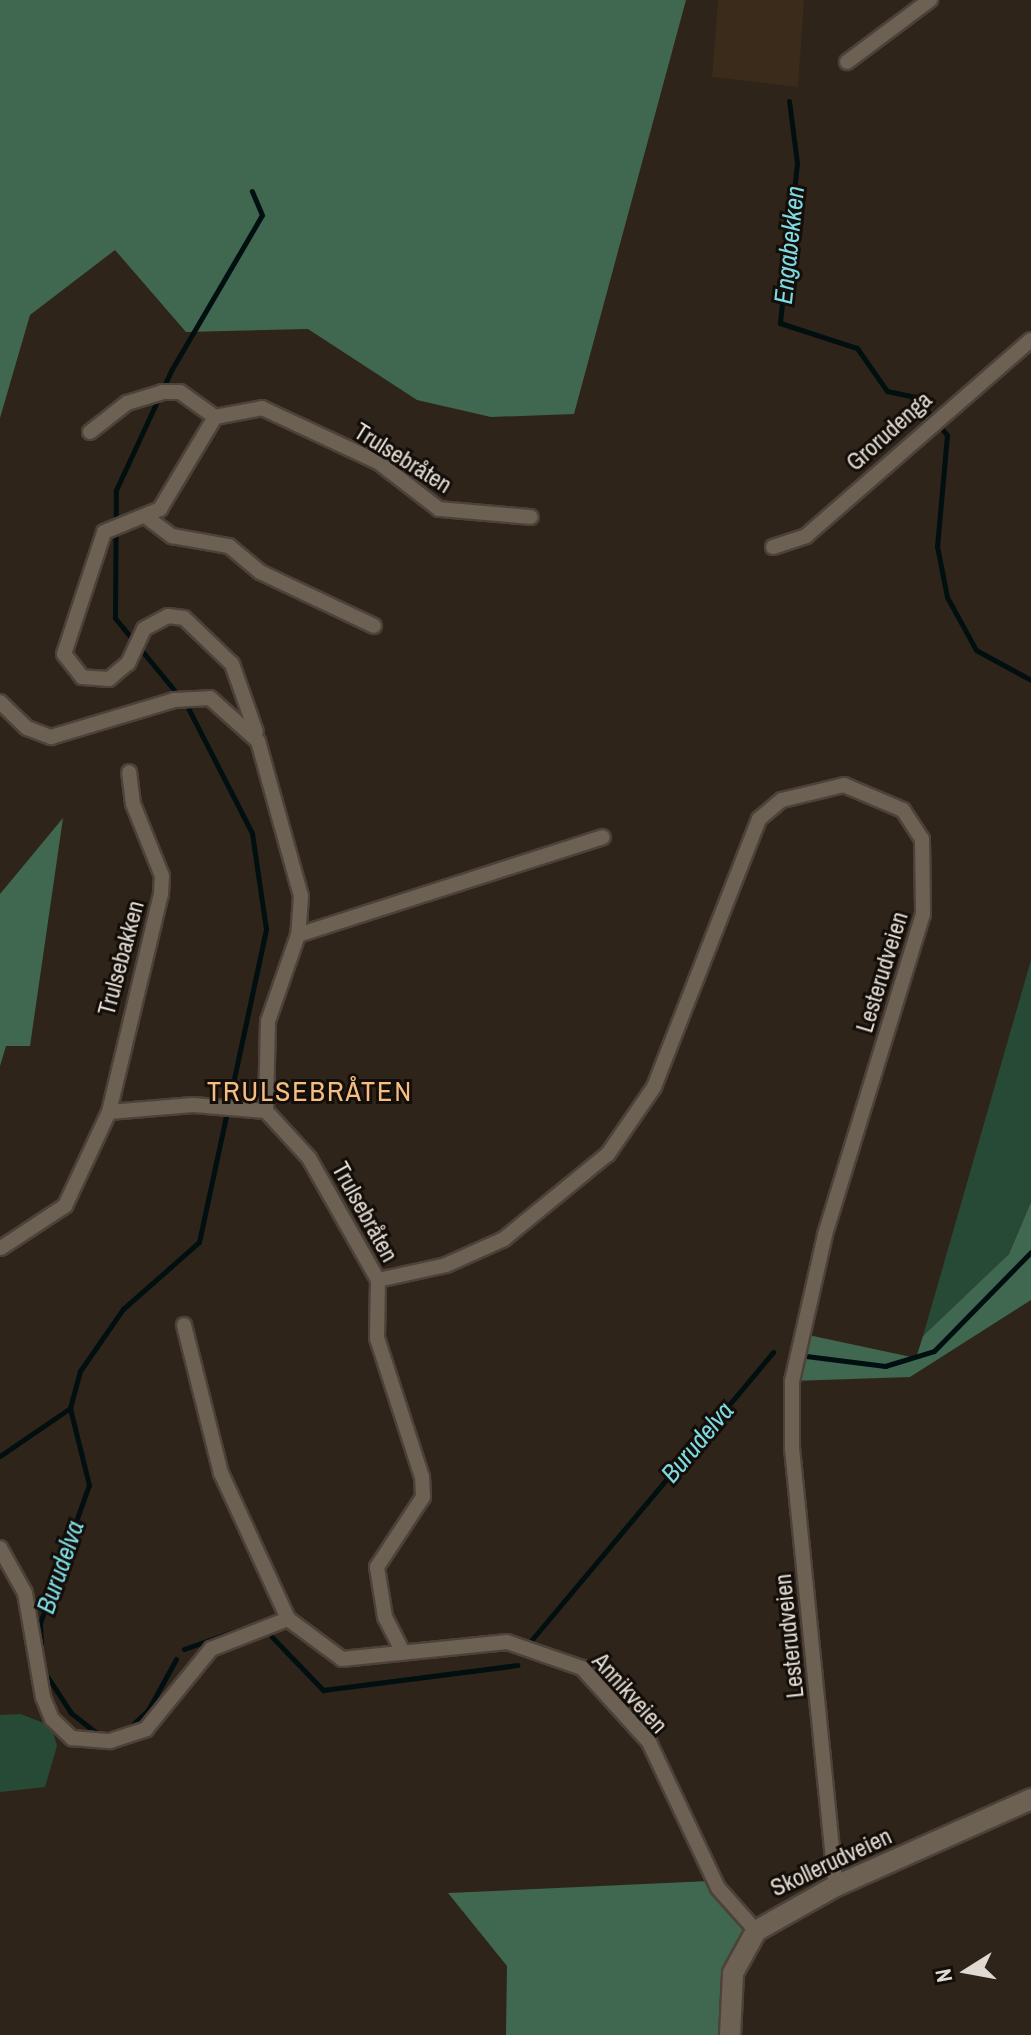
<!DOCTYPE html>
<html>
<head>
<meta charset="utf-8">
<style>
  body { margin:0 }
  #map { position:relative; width:1031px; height:2035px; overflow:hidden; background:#2f2419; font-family:"Archivo Narrow",sans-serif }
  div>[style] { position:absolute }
  .built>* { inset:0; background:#3a2b1b }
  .green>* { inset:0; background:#274a36 }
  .forest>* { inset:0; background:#40674f }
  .stream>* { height:5px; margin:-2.5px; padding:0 2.5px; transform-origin:2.5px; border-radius:2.5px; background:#010f10 }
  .roads { filter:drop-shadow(2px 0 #4c423a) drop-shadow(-2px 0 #4c423a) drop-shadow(0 2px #4c423a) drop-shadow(0 -2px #4c423a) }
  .street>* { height:14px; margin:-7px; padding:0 7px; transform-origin:7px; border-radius:7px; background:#6d6154 }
  .secondary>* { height:20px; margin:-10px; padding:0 10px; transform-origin:10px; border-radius:10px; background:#6d6154 }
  span { translate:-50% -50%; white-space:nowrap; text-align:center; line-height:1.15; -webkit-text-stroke:6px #130e09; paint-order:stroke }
  .street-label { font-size:24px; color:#e1dad2 }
  .water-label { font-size:26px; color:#7edbe4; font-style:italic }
  .quarter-label { font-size:28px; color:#f6bd82; letter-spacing:2px }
  .north { position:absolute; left:927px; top:1931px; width:80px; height:80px; -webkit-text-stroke:6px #130e09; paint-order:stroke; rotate:259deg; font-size:22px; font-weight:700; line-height:32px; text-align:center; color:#e1dad2 }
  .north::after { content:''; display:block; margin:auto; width:28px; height:36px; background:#e1dad2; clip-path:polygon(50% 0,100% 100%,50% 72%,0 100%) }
</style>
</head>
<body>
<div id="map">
  <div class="built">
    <i style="clip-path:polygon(718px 0,804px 0,798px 87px,712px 77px)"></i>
  </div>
  <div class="green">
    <i style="clip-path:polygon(1031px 960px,1031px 1202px,1009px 1254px,923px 1336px)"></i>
    <i style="clip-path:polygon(21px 1714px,51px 1726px,57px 1746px,45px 1787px,0 1792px,0 1715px)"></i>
  </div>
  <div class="forest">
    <i style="clip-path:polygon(0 0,686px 0,574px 414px,491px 417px,417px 400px,308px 329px,186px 332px,115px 250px,30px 315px,0 418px)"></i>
    <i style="clip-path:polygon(63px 818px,30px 1046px,6px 1046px,0 1066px,0 894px)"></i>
    <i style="clip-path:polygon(1031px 1202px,1031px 1300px,910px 1377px,792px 1381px,799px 1333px,916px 1358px,923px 1336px,1009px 1254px)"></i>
    <i style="clip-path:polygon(710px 1881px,756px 1931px,733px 1973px,730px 2035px,506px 2035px,507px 1966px,448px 1893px)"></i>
  </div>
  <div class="stream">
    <i style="left:789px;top:101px;width:63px;rotate:82.6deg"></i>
    <i style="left:797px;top:163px;width:161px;rotate:96.1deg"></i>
    <i style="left:780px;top:323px;width:81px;rotate:18deg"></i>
    <i style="left:857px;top:348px;width:52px;rotate:55.1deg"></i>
    <i style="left:887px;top:391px;width:30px;rotate:12deg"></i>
    <i style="left:916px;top:397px;width:49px;rotate:50.8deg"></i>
    <i style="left:947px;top:435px;width:111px;rotate:95.1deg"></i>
    <i style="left:937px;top:546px;width:52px;rotate:78.9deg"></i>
    <i style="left:947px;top:597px;width:60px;rotate:61.3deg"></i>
    <i style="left:976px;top:650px;width:63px;rotate:28.6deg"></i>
    <i style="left:179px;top:696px;width:101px;rotate:-129.4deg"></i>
    <i style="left:115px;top:618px;width:128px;rotate:-89.6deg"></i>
    <i style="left:116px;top:490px;width:133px;rotate:-65.2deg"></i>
    <i style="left:172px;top:369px;width:178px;rotate:-59.7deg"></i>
    <i style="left:262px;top:215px;width:26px;rotate:-113deg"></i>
    <i style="left:806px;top:1356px;width:80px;rotate:7.2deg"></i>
    <i style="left:885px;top:1366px;width:51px;rotate:-17deg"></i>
    <i style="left:934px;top:1351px;width:139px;rotate:-45.6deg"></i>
    <i style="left:0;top:1456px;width:85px;rotate:-34.4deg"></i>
    <i style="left:70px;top:1408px;width:38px;rotate:-75deg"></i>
    <i style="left:80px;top:1371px;width:75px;rotate:-55.3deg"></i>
    <i style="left:123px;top:1309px;width:101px;rotate:-41.4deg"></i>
    <i style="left:199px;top:1242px;width:320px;rotate:-77.9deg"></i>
    <i style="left:266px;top:929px;width:97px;rotate:-98.3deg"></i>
    <i style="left:252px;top:833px;width:145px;rotate:-117.1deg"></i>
    <i style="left:272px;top:1637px;width:74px;rotate:46.1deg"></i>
    <i style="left:323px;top:1690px;width:196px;rotate:-7.3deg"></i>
    <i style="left:529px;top:1643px;width:380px;rotate:-50deg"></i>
    <i style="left:41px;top:1644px;width:21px;rotate:-93deg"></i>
    <i style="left:40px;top:1623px;width:146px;rotate:-70.5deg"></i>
    <i style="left:89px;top:1485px;width:79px;rotate:-103.9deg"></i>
    <i style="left:184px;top:1649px;width:82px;rotate:-19.3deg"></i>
    <i style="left:43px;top:1670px;width:51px;rotate:56.9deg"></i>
    <i style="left:71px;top:1713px;width:37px;rotate:38deg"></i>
    <i style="left:100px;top:1736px;width:31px;rotate:-17deg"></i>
    <i style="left:130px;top:1727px;width:25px;rotate:-43deg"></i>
    <i style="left:148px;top:1710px;width:58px;rotate:-61.2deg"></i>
  </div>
  <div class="roads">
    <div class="street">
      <i style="left:847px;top:62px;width:104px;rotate:-36.8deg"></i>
      <i style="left:90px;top:432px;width:47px;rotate:-38.1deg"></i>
      <i style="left:127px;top:403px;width:37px;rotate:-17deg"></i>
      <i style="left:162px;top:392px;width:18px"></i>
      <i style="left:180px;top:392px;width:43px;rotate:35.5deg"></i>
      <i style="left:145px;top:516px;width:34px;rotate:37deg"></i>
      <i style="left:172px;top:536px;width:58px;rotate:10deg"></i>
      <i style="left:229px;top:546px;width:40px;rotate:40deg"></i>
      <i style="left:260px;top:572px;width:126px;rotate:25.3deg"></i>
      <i style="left:773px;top:547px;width:35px;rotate:-18deg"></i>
      <i style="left:806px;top:536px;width:298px;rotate:-41.1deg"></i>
      <i style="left:0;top:702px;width:37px;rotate:44deg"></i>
      <i style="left:27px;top:728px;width:26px;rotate:21deg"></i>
      <i style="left:51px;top:737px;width:128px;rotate:-16.7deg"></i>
      <i style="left:174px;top:700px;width:36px;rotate:-3deg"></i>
      <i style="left:210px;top:698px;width:64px;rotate:41.9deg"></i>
      <i style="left:258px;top:741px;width:161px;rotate:74.5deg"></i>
      <i style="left:301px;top:896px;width:39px;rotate:94deg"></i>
      <i style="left:298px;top:935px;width:91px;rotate:109.2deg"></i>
      <i style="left:268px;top:1021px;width:90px;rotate:91.3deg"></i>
      <i style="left:266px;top:1111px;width:64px;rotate:47.5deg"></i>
      <i style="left:309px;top:1158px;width:140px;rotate:60.5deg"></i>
      <i style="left:378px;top:1280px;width:58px;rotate:91deg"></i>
      <i style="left:377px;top:1338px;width:146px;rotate:72.1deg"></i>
      <i style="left:422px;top:1477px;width:20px;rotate:87deg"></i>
      <i style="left:423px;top:1497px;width:84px;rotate:123.3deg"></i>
      <i style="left:377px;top:1567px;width:51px;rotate:80.9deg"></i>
      <i style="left:385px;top:1617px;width:38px;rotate:63deg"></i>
      <i style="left:256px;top:732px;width:72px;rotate:-109.4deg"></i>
      <i style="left:232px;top:664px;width:66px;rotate:-136.2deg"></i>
      <i style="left:184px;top:618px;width:16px;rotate:-173deg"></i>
      <i style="left:168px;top:616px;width:27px;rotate:152deg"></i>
      <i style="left:144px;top:629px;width:38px;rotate:115deg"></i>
      <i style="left:128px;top:663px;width:25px;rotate:140deg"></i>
      <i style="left:109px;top:679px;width:27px;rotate:-176deg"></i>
      <i style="left:82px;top:677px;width:29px;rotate:-128deg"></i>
      <i style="left:64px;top:654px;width:128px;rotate:-71.8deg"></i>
      <i style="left:104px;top:532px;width:61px;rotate:-22.3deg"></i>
      <i style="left:160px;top:509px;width:107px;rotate:-59.1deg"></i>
      <i style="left:215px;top:417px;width:48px;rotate:-10.8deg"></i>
      <i style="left:262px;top:408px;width:128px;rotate:25deg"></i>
      <i style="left:378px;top:462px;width:77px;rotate:37.6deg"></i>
      <i style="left:439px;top:509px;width:92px;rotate:5deg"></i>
      <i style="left:298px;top:935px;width:320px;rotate:-17.8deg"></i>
      <i style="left:109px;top:1112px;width:84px;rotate:-4.8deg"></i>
      <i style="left:193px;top:1105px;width:73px;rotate:4.7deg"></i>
      <i style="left:1px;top:1248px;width:77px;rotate:-33.3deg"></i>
      <i style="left:65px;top:1206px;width:104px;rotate:-64.9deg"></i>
      <i style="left:109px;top:1112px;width:224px;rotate:-76.6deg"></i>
      <i style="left:161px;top:894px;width:18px;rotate:-87deg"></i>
      <i style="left:162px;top:876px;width:78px;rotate:-111.9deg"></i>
      <i style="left:133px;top:804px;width:32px;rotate:-97deg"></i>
      <i style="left:378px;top:1280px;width:70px;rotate:-12.4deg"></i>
      <i style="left:446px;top:1265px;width:64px;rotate:-24.1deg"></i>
      <i style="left:504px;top:1239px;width:134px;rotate:-39.3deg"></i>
      <i style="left:608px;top:1154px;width:81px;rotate:-55.5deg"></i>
      <i style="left:654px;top:1087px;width:288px;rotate:-68.6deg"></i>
      <i style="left:759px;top:819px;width:30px;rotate:-40deg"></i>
      <i style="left:782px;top:800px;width:64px;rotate:-13.6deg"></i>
      <i style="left:844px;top:785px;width:64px;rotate:23deg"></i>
      <i style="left:903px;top:810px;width:35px;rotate:57deg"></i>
      <i style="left:922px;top:839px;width:75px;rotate:89.2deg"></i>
      <i style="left:923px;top:914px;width:336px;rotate:107deg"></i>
      <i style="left:825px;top:1235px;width:150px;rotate:102.7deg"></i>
      <i style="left:792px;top:1381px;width:67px;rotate:90deg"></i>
      <i style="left:792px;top:1448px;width:440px;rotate:84.3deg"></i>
      <i style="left:184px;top:1325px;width:153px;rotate:76deg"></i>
      <i style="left:221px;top:1473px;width:161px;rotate:65.3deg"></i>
      <i style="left:288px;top:1619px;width:67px;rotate:36.5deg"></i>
      <i style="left:342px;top:1659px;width:166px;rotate:-5.9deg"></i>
      <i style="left:507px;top:1642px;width:79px;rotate:19.1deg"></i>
      <i style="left:582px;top:1668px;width:100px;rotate:47.8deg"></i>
      <i style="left:649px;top:1742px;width:161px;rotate:64.7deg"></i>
      <i style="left:718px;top:1888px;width:57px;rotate:48.5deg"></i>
      <i style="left:0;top:1548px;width:51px;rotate:60.9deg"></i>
      <i style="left:25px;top:1593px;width:106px;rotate:80.2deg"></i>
      <i style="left:43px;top:1697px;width:24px;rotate:68deg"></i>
      <i style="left:52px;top:1719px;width:28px;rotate:44deg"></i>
      <i style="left:72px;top:1738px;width:38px;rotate:5deg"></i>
      <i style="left:110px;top:1741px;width:38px;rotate:-18deg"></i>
      <i style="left:146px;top:1729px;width:103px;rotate:-50.9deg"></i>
      <i style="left:211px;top:1649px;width:83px;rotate:-21.3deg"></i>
    </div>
    <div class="secondary">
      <i style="left:730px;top:2035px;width:62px;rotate:-87.2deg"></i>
      <i style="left:733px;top:1973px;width:48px;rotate:-61.3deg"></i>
      <i style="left:756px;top:1931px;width:92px;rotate:-29.4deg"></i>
      <i style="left:836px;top:1886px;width:214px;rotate:-24deg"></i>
    </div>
  </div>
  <div class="street-label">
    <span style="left:889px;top:431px;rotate:-42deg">Grorudenga</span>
    <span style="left:403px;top:458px;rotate:32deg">Trulsebråten</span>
    <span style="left:121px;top:958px;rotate:-75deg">Trulsebakken</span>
    <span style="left:882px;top:972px;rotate:-73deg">Lesterudveien</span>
    <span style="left:365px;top:1212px;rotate:61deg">Trulsebråten</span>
    <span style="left:789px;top:1636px;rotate:-96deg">Lesterudveien</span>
    <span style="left:630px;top:1693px;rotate:48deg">Annikveien</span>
    <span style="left:831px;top:1862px;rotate:-25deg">Skollerudveien</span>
  </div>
  <div class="water-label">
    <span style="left:789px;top:245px;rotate:-84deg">Engabekken</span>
    <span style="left:697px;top:1442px;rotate:-50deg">Burudelva</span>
    <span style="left:60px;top:1567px;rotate:-71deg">Burudelva</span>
  </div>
  <div class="quarter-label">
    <span style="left:310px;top:1091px">TRULSEBRÅTEN</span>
  </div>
  <div class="north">N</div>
</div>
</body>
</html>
